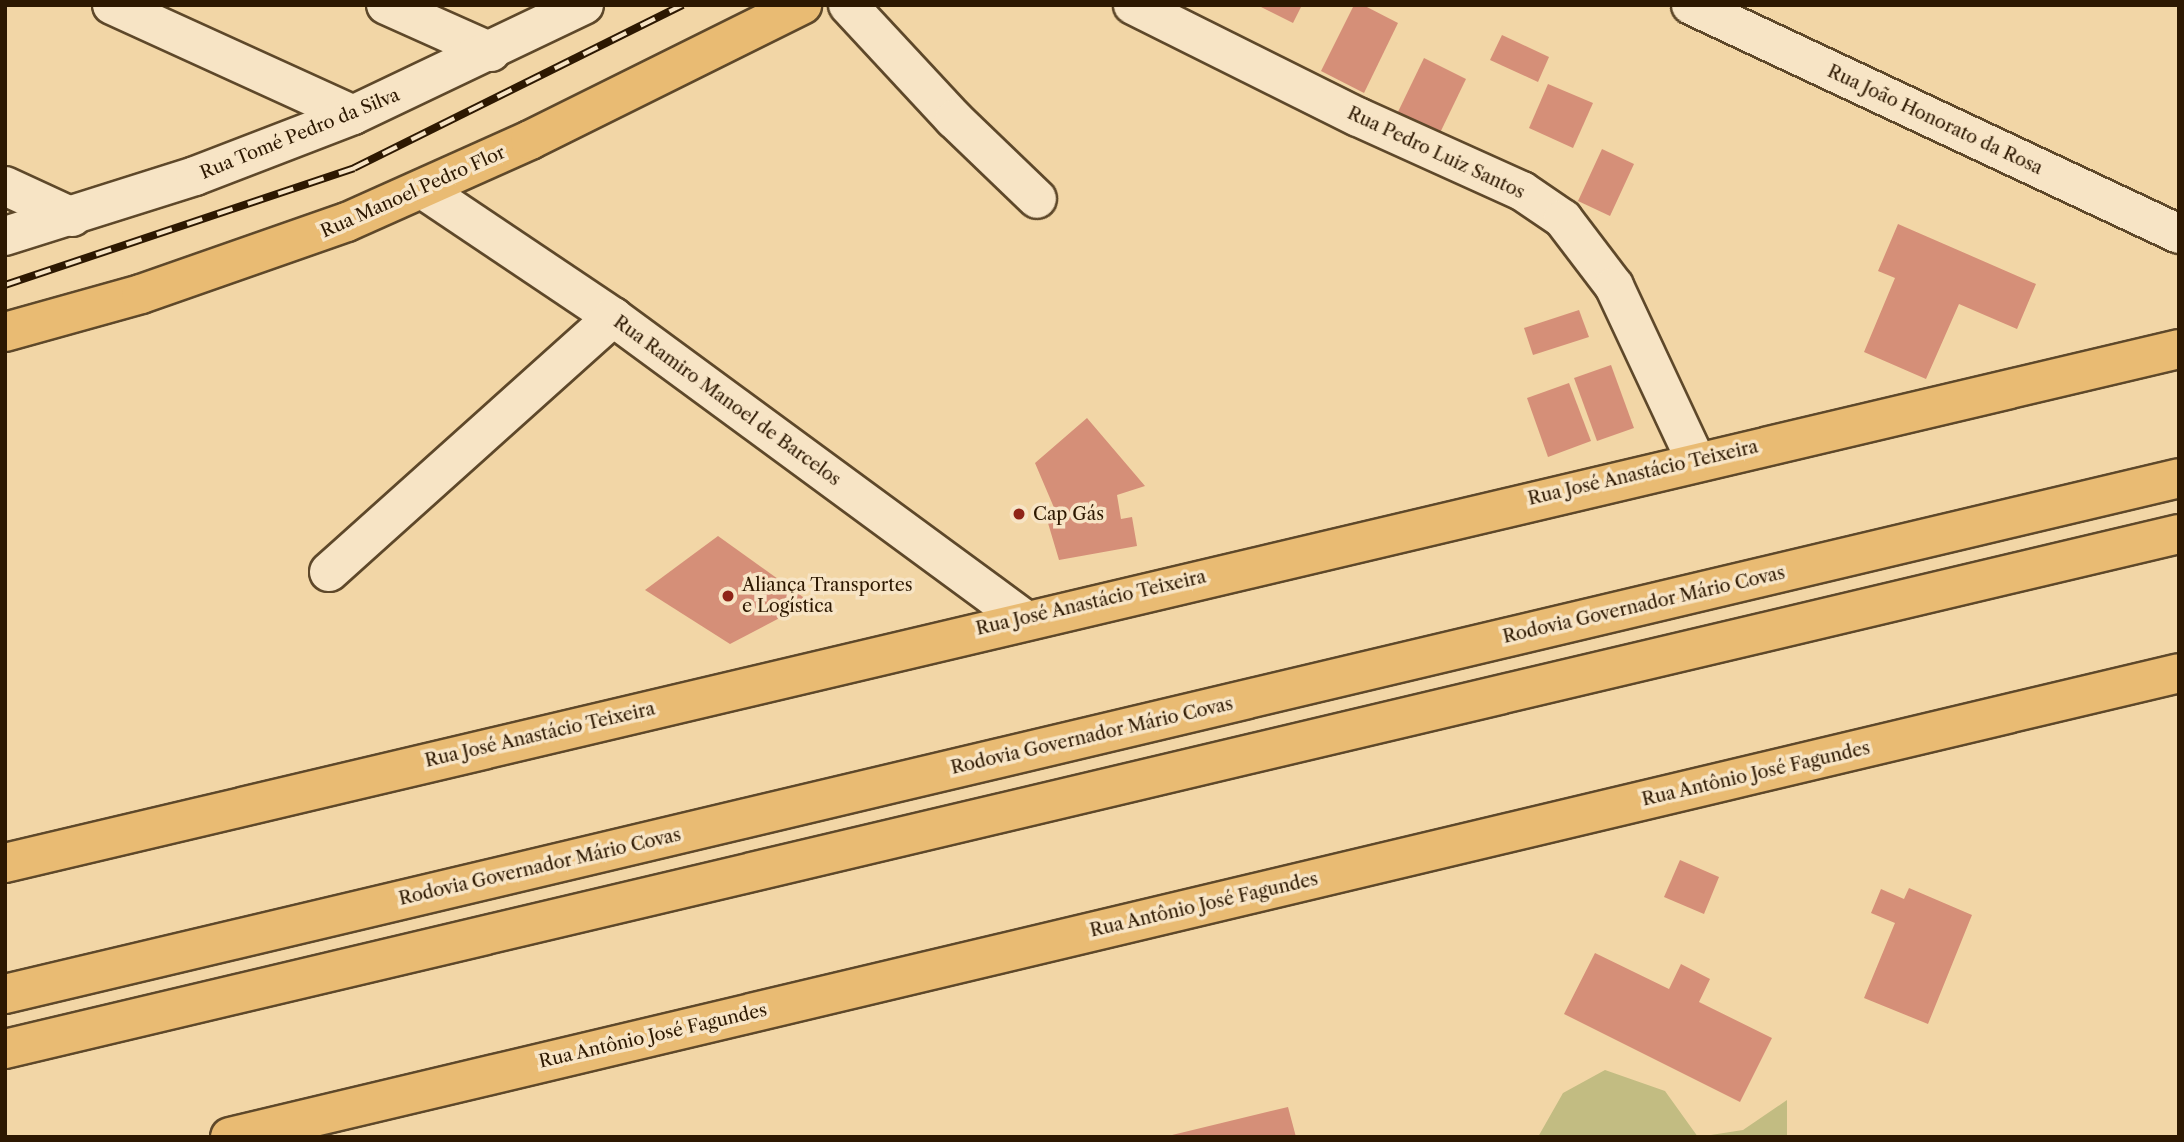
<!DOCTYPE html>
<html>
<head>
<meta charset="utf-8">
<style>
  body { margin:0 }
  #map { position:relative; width:2184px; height:1142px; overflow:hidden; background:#f2d6a6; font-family:"Libre Caslon Text",serif }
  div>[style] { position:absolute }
  .green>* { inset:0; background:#c2bc82 }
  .building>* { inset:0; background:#d58f78 }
  .roads { filter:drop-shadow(2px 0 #5e482a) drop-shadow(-2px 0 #5e482a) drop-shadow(0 2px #5e482a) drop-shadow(0 -2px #5e482a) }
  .minor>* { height:38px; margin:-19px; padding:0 19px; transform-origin:19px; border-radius:19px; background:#f7e4c5 }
  .major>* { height:38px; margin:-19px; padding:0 19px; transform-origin:19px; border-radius:19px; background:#e9bb73 }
  .highway>* { height:38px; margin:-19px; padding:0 19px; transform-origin:19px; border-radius:19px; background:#e9bb73 }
  .rail>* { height:8px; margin-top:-4px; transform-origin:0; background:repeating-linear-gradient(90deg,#f7e4c5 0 16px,#2d1801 0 32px); box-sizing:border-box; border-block:2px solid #2d1801 }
  .dots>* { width:19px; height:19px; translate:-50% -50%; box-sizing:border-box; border:4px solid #f7e4c5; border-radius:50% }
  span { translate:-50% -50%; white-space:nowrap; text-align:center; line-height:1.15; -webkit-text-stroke:7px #f7e4c5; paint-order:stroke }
  .street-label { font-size:18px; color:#2d1801 }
  .poi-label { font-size:18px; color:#2d1801 }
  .left { translate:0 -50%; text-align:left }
  .frame { position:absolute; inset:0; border:7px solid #2d1801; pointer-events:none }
</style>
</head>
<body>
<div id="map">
  <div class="green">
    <i style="clip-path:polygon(1605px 1070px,1665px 1091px,1698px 1137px,1743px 1130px,1787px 1100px,1787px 1137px,1538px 1137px,1563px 1093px)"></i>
  </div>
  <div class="building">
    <i style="clip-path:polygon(1257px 5px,1302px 5px,1293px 23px)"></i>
    <i style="clip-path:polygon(1354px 5px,1363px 5px,1398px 23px,1364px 93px,1321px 71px)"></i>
    <i style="clip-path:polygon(1502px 35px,1549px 57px,1538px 82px,1490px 60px)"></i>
    <i style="clip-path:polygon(1424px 58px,1466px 79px,1438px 137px,1396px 116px)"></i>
    <i style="clip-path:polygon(1548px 84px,1593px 103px,1573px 148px,1529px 128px)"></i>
    <i style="clip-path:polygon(1602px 149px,1634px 164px,1610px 216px,1578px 201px)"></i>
    <i style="clip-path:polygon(1898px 224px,2036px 284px,2017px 329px,1959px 304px,1926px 379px,1864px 352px,1895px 278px,1878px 271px)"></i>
    <i style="clip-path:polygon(1579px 310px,1589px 337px,1533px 355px,1524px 328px)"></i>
    <i style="clip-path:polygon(1611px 365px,1634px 428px,1597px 441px,1574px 378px)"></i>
    <i style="clip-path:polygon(1569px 383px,1591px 441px,1548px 457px,1527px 398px)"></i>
    <i style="clip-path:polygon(1087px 418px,1145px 486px,1117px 495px,1121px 519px,1132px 517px,1137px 546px,1059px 560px,1045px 513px,1055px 510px,1035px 463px)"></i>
    <i style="clip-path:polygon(718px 536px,810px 602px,730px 644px,645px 590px)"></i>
    <i style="clip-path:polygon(1680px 860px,1719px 877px,1704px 914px,1664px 897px)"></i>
    <i style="clip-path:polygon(1909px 888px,1972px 915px,1928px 1024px,1864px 998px,1895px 923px,1871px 913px,1881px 889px,1904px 899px)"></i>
    <i style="clip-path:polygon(1595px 953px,1669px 989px,1681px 964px,1710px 979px,1699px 1002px,1772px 1038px,1740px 1102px,1564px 1014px)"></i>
    <i style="clip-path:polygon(1288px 1107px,1296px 1137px,1168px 1137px,1168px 1136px)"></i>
  </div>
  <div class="roads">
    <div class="minor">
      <i style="left:112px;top:5px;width:265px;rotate:24.5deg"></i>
      <i style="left:386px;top:5px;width:115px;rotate:24.1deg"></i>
      <i style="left:848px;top:5px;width:156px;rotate:47.1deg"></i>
      <i style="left:954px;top:119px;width:115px;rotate:43.9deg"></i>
      <i style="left:1133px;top:5px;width:251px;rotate:26.5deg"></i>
      <i style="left:1358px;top:117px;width:180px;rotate:24.3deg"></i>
      <i style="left:1522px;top:191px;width:50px;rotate:34.3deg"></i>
      <i style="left:1563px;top:219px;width:84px;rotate:52.7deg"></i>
      <i style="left:1614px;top:286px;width:193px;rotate:64.9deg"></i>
      <i style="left:1691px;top:5px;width:539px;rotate:25.14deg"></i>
      <i style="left:5px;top:186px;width:74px;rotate:24.8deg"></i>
      <i style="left:424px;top:190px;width:228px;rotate:33.9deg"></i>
      <i style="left:613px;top:317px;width:510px;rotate:36.31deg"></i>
      <i style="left:5px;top:236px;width:199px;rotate:-17.5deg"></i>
      <i style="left:195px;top:176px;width:169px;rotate:-21.1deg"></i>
      <i style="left:353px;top:115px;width:256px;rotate:-25.5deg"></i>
      <i style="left:329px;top:572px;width:382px;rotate:-41.9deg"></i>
    </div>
    <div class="major">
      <i style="left:5px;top:332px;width:141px;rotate:-15.6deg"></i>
      <i style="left:141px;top:294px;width:218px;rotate:-19.3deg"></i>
      <i style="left:347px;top:222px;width:201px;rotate:-24.1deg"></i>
      <i style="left:530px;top:140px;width:304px;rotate:-26.4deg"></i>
      <i style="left:5px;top:863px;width:2234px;rotate:-13.3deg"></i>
      <i style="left:230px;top:1137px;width:2003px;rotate:-13.39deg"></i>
    </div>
    <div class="highway">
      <i style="left:5px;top:994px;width:2234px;rotate:-13.35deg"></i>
      <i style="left:5px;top:1049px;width:2234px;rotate:-13.33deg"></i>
    </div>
  </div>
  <div class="rail">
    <i style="left:5px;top:285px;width:368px;rotate:-18.5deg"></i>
    <i style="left:354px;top:168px;width:367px;rotate:-26.4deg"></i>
  </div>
  <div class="dots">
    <i style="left:1019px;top:514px;background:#8f2418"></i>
    <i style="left:728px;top:596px;background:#8f2418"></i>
  </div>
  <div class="street-label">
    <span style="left:1935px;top:120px;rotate:25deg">Rua João Honorato da Rosa</span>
    <span style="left:300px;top:134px;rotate:-22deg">Rua Tomé Pedro da Silva</span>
    <span style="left:1436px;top:153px;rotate:25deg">Rua Pedro Luiz Santos</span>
    <span style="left:413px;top:192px;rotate:-24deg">Rua Manoel Pedro Flor</span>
    <span style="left:727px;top:401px;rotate:36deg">Rua Ramiro Manoel de Barcelos</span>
    <span style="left:1643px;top:473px;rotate:-13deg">Rua José Anastácio Teixeira</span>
    <span style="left:1091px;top:603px;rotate:-13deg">Rua José Anastácio Teixeira</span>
    <span style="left:1644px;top:605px;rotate:-13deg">Rodovia Governador Mário Covas</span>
    <span style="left:540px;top:735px;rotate:-13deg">Rua José Anastácio Teixeira</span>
    <span style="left:1092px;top:736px;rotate:-13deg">Rodovia Governador Mário Covas</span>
    <span style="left:1756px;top:774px;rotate:-13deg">Rua Antônio José Fagundes</span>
    <span style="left:540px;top:867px;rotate:-13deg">Rodovia Governador Mário Covas</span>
    <span style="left:1204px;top:905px;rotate:-13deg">Rua Antônio José Fagundes</span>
    <span style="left:653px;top:1036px;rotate:-13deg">Rua Antônio José Fagundes</span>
  </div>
  <div class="poi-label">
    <span class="left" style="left:1033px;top:514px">Cap Gás</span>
    <span class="left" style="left:742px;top:596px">Aliança Transportes<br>e Logística</span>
  </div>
  <div class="frame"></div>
</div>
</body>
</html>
